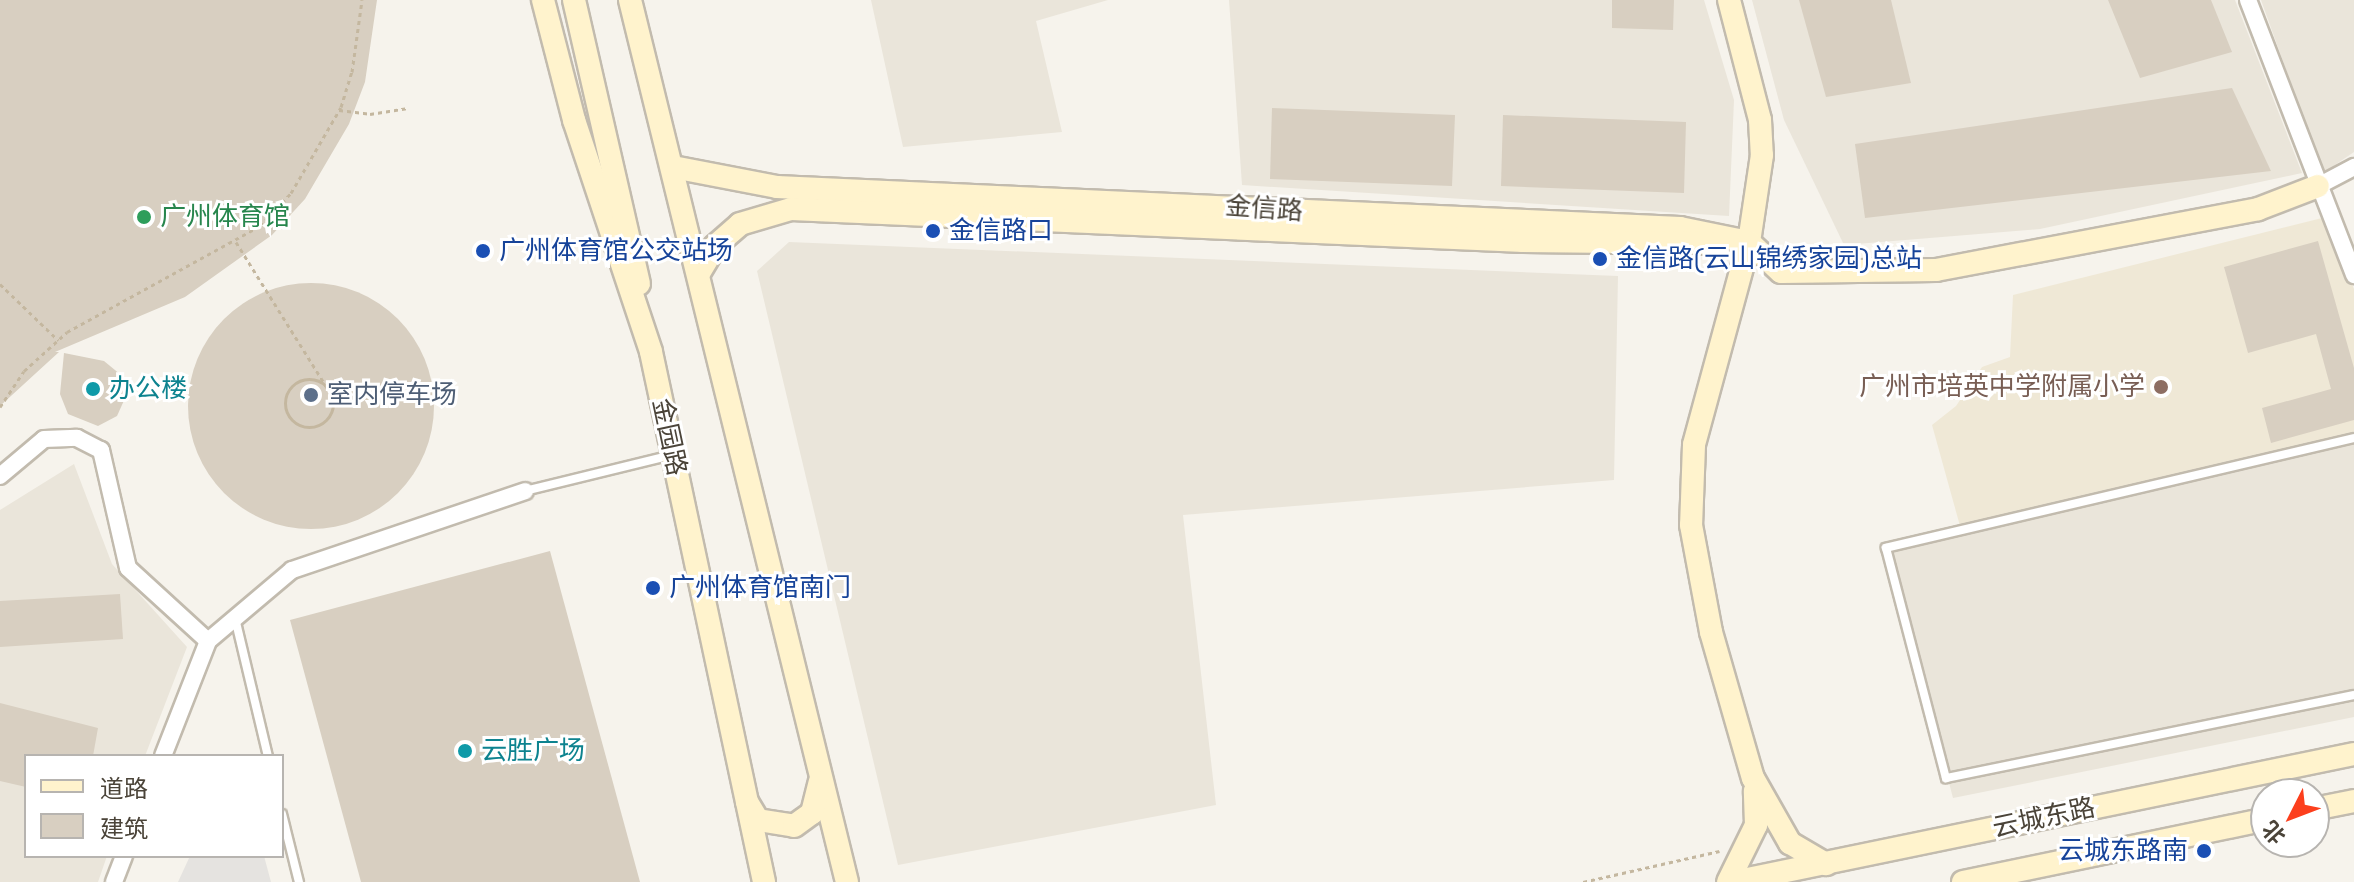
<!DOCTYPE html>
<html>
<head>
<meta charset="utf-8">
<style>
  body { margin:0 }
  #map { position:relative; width:2354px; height:882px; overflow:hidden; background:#f6f3ec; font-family:"Space Grotesk","Noto Sans SC",sans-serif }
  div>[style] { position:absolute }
  .residential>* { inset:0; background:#eae5da }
  .education>* { inset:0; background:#efe8d6 }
  .parking>* { inset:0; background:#e5e3e0 }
  .building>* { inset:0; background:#d8cfc1 }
  .round { border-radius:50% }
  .path>* { height:3px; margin-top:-1.5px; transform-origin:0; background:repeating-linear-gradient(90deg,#c4b79f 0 4px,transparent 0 8px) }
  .path>.ring { margin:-1.5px; padding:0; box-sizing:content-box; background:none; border:3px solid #c4b79f; border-radius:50% }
  .roads { filter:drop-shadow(2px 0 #c2bbae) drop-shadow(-2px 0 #c2bbae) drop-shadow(0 2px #c2bbae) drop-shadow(0 -2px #c2bbae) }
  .lane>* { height:8px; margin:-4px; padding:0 4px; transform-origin:4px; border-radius:4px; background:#fff }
  .street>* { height:16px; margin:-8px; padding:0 8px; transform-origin:8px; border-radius:8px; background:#fff }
  .secondary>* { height:22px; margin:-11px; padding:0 11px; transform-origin:11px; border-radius:11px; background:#fff3cd }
  .dots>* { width:22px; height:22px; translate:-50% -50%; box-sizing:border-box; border:4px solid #fff; border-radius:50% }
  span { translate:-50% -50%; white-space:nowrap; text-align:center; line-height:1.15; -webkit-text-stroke:6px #fff; paint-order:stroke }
  .street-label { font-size:26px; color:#4b4439 }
  .leisure-label { font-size:26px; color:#27864d }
  .left { translate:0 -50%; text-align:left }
  .transit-label { font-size:26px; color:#164399 }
  .right { translate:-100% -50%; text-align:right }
  .education-label { font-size:26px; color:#785e54 }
  .culture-label { font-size:26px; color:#0d838f }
  .service-label { font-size:26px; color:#4e5e75 }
  .legend { position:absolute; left:24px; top:754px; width:260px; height:104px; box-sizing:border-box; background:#fff; border:2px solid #b7b4b0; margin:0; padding:10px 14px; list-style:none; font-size:24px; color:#4b4439 }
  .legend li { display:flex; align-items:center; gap:16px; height:40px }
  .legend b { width:40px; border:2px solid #b7b4b0 }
  .north { position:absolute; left:2250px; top:778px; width:80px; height:80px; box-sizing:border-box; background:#fff; border:2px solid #b7b4b0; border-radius:50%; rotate:228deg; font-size:22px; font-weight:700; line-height:32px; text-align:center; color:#4b4439 }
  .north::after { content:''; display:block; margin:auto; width:28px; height:36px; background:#fc3f1d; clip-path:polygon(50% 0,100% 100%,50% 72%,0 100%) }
</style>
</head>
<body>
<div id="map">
  <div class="residential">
    <i style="clip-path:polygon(871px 0,1108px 0,1036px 21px,1062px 132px,903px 147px)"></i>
    <i style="clip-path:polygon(1229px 0,1704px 0,1734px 100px,1729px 216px,1242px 185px)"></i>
    <i style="clip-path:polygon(1752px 0,2235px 0,2302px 173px,2040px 229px,1844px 245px,1784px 120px)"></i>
    <i style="clip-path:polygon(2261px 0,2354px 0,2354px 152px,2323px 173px)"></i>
    <i style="clip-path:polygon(789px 242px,1618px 276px,1614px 480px,1183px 515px,1216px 805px,898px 865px,757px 271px)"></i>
    <i style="clip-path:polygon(2354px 441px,2354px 717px,1953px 798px,1888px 549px)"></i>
    <i style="clip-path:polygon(74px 464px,112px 564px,187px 647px,145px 756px,26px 756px,26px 856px,107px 856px,98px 882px,0 882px,0 510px)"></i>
  </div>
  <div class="education">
    <i style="clip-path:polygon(2326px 217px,2354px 289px,2354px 436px,1960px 526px,1932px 425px,1956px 406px,1982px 367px,2010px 357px,2013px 295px)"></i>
  </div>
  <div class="parking">
    <i style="clip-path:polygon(190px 856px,264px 856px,271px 882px,178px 882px)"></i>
  </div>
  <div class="building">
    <i style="clip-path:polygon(0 0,377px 0,365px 82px,349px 124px,305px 199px,272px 235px,185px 297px,55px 352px,59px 352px,0 406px)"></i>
    <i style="clip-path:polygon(1612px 0,1674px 0,1673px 30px,1612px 28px)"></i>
    <i style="clip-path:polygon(1799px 0,1891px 0,1911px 83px,1826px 97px)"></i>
    <i style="clip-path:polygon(2108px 0,2211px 0,2232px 52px,2140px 78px)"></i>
    <i style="clip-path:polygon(2232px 88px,2271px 171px,1865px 218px,1855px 144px)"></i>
    <i style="clip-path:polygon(1272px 108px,1455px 115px,1452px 186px,1270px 179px)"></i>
    <i style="clip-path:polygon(1503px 115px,1686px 122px,1684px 193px,1501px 186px)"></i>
    <i style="clip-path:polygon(2318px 241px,2354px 368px,2354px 420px,2271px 443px,2262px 408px,2331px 389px,2316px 334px,2248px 353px,2224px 267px)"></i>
    <i class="round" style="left:188px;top:283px;width:246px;height:246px"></i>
    <i style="clip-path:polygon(64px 353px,104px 361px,121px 375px,126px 396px,117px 416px,98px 426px,68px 414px,60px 394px)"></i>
    <i style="clip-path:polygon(550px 551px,640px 882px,361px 882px,290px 620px)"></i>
    <i style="clip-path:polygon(120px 594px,123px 639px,0 647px,0 601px)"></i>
    <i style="clip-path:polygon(0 703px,98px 728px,93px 756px,26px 756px,26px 787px,0 781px)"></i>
  </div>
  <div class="path">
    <i style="left:339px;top:110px;width:31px;rotate:7deg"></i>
    <i style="left:370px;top:114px;width:37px;rotate:-9deg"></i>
    <i style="left:236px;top:242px;width:179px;rotate:58deg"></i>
    <i style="left:0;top:284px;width:81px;rotate:44deg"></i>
    <i class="ring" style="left:285px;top:379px;width:45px;height:45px"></i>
    <i style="left:0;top:407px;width:43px;rotate:-56.3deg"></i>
    <i style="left:24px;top:371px;width:58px;rotate:-42.2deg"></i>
    <i style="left:67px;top:332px;width:220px;rotate:-28.8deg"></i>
    <i style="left:260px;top:226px;width:45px;rotate:-46.8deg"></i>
    <i style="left:291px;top:193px;width:99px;rotate:-59.8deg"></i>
    <i style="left:341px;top:107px;width:37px;rotate:-73deg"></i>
    <i style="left:352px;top:72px;width:73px;rotate:-82.1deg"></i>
    <i style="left:1583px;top:882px;width:140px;rotate:-12.8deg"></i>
  </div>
  <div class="roads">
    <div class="lane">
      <i style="left:2354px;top:438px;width:481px;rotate:166.8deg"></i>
      <i style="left:1886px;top:548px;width:238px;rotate:75.4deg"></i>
      <i style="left:1946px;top:778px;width:416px;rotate:-11.5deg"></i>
      <i style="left:525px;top:491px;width:151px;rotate:-13.8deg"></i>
      <i style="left:235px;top:618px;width:142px;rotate:76.6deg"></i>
      <i style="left:282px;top:814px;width:70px;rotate:76deg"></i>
    </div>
    <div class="street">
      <i style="left:2248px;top:0;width:295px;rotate:68.9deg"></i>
      <i style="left:2318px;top:186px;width:41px;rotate:-27.8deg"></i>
      <i style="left:0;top:476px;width:57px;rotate:-40.1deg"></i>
      <i style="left:44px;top:439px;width:33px;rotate:-2deg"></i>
      <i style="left:77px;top:438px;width:27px;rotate:27deg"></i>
      <i style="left:101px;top:450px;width:121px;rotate:77.1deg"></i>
      <i style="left:128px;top:568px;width:108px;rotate:42.4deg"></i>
      <i style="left:163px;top:756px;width:123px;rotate:-68.6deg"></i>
      <i style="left:208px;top:641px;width:110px;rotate:-40.2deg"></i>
      <i style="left:292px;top:570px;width:246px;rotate:-18.7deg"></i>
      <i style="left:114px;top:882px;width:28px;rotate:-69deg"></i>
    </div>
    <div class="secondary">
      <i style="left:543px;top:0;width:124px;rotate:75.5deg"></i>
      <i style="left:574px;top:120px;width:244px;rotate:71.6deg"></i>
      <i style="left:651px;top:352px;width:542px;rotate:77.96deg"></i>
      <i style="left:574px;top:0;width:291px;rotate:77.1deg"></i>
      <i style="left:630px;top:0;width:908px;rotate:76.18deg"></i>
      <i style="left:1729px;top:0;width:124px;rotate:75.5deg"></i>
      <i style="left:1760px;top:120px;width:35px;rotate:87deg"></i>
      <i style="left:1762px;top:155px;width:88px;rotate:98.5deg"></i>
      <i style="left:1749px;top:242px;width:210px;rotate:105.2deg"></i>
      <i style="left:1694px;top:445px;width:80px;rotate:92.1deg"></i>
      <i style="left:1691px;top:525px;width:109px;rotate:79.4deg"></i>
      <i style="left:1711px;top:632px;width:152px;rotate:74deg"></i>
      <i style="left:1753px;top:778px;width:75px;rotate:60.4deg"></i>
      <i style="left:1790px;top:843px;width:42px;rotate:30.3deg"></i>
      <i style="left:673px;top:167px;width:106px;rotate:10.9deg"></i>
      <i style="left:777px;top:187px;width:904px;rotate:2.6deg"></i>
      <i style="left:1680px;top:228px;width:70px;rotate:11.5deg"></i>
      <i style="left:1749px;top:242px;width:44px;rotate:43.2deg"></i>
      <i style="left:1781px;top:272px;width:155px;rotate:-0.7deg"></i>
      <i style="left:1936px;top:270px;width:328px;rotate:-10.7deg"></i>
      <i style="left:2258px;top:209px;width:64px;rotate:-21deg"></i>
      <i style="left:699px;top:273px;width:31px;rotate:-59deg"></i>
      <i style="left:715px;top:246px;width:33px;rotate:-41deg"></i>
      <i style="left:740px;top:224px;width:53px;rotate:-16.4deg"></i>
      <i style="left:791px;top:209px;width:733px;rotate:2.5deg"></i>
      <i style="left:1523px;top:241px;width:189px;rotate:0.6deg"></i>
      <i style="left:747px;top:802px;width:21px;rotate:59deg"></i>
      <i style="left:758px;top:820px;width:36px;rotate:9deg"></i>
      <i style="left:794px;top:826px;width:22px;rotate:-36deg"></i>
      <i style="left:812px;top:813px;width:32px;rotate:-76deg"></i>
      <i style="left:2314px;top:809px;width:41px;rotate:-11.3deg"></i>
      <i style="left:1728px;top:882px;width:64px;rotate:-63.8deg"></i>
      <i style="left:1756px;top:825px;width:34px;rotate:-92deg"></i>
      <i style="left:1733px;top:882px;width:634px;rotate:-11.65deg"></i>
      <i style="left:1963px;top:882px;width:309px;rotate:-11.7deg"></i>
    </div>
  </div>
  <div class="dots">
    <i style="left:144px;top:217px;background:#2e9e5b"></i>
    <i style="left:933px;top:231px;background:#1a4fb4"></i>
    <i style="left:483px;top:251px;background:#1a4fb4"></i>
    <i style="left:1600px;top:259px;background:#1a4fb4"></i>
    <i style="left:2161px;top:387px;background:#8d6e63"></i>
    <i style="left:93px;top:389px;background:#0f9aa8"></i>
    <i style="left:311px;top:395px;background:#5c6f8a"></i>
    <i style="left:653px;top:588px;background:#1a4fb4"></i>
    <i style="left:465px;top:751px;background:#0f9aa8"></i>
    <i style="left:2204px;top:851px;background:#1a4fb4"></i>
  </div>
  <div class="street-label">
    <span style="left:1264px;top:209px;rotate:4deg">金信路</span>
    <span style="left:669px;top:437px;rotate:78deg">金园路</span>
    <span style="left:2044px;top:818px;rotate:-12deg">云城东路</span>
  </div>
  <div class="leisure-label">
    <span class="left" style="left:160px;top:217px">广州体育馆</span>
  </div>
  <div class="transit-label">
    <span class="left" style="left:949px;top:231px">金信路口</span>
    <span class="left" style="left:499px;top:251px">广州体育馆公交站场</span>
    <span class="left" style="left:1616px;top:259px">金信路(云山锦绣家园)总站</span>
    <span class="left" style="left:669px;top:588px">广州体育馆南门</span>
    <span class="right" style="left:2188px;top:851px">云城东路南</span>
  </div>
  <div class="education-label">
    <span class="right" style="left:2145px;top:387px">广州市培英中学附属小学</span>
  </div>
  <div class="culture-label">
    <span class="left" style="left:109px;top:389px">办公楼</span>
    <span class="left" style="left:481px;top:751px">云胜广场</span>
  </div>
  <div class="service-label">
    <span class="left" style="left:327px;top:395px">室内停车场</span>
  </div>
  <ul class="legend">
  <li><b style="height:10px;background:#fff3cd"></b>道路</li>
  <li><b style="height:22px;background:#d8cfc1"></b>建筑</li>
  </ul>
  <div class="north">北</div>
</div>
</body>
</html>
